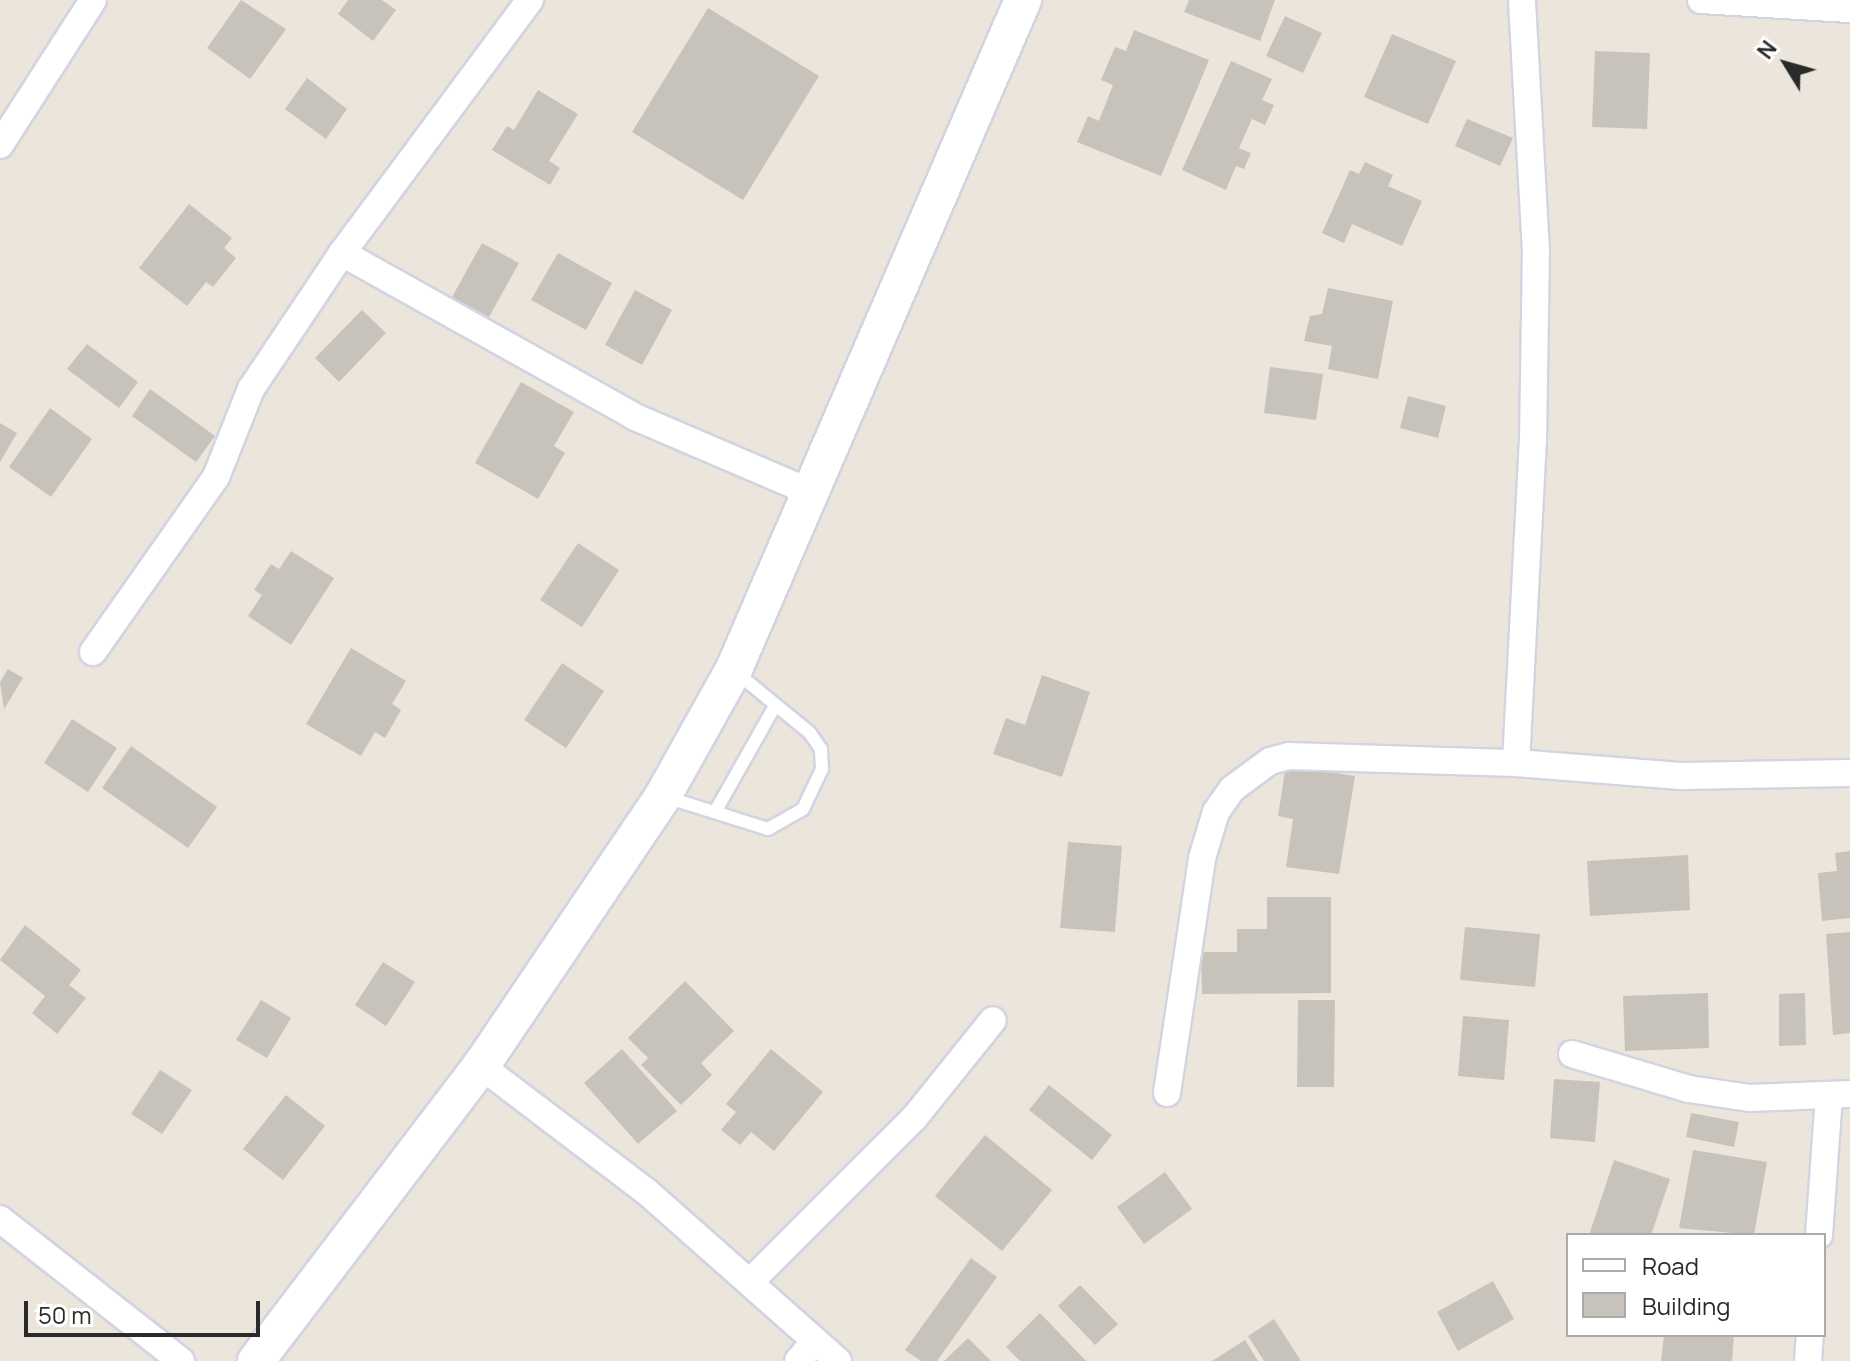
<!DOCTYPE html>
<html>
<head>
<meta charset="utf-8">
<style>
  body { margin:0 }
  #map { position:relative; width:1850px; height:1361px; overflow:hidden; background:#ebe5dc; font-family:Manrope,sans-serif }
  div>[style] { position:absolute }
  .building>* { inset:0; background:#c7c3bb }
  .roads { filter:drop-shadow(2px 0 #d2d4e2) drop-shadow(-2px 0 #d2d4e2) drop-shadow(0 2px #d2d4e2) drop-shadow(0 -2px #d2d4e2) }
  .lane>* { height:12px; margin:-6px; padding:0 6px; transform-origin:6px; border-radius:6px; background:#fff }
  .street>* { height:26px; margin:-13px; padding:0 13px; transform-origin:13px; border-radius:13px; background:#fff }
  .secondary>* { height:36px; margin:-18px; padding:0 18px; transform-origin:18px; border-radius:18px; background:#fff }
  span { translate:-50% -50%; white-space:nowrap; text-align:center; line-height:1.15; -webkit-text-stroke:6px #fff; paint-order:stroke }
  .legend { position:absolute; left:1566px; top:1233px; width:260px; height:104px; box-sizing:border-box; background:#fff; border:2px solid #aaa; margin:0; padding:10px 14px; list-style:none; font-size:24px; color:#2a2a2a }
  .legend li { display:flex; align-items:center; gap:16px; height:40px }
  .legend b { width:40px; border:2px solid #aaa }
  .north { position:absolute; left:1746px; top:24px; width:80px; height:80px; -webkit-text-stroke:6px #fff; paint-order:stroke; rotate:307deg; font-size:22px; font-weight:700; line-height:32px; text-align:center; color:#2a2a2a }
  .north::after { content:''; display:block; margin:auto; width:28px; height:36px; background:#2a2a2a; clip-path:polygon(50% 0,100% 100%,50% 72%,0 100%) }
  .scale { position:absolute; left:24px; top:1301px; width:236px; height:36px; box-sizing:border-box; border:4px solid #2a2a2a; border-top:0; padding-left:10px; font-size:24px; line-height:28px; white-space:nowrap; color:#2a2a2a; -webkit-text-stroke:6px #fff; paint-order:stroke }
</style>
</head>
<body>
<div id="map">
  <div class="building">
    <i style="clip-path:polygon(241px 0,286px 29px,250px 79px,207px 48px)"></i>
    <i style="clip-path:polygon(348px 0,382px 0,396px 10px,373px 41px,338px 14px)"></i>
    <i style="clip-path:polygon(1189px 0,1275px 0,1260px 41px,1184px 12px)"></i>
    <i style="clip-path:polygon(708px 8px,819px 76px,743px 200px,632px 132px)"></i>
    <i style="clip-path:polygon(1285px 16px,1322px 33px,1303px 73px,1266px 56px)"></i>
    <i style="clip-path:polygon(1134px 30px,1209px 60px,1161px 176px,1077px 142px,1088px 116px,1099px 121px,1113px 85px,1101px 80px,1115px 47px,1126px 51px)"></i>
    <i style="clip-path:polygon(1392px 34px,1456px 61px,1428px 124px,1364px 97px)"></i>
    <i style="clip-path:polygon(1595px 51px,1650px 53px,1647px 129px,1592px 127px)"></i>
    <i style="clip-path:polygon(1231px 61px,1272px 79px,1262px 100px,1274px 105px,1265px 125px,1252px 119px,1239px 148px,1251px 153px,1244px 169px,1236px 166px,1226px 190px,1182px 170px)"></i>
    <i style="clip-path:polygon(307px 78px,347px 109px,326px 139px,285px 109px)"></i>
    <i style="clip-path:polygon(538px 90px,578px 114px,549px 161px,560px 168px,550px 185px,492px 150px,507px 126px,514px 130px)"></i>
    <i style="clip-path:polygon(1467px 119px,1513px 138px,1500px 166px,1455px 146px)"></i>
    <i style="clip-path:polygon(1365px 162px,1393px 175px,1388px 186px,1422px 201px,1402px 246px,1352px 224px,1344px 243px,1322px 233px,1350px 170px,1359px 174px)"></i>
    <i style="clip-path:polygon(189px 204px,232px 238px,224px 248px,236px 258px,213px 287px,206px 282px,187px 306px,139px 268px)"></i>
    <i style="clip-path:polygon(482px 243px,519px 263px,489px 317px,452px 297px)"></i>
    <i style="clip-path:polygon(558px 253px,612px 283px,586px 330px,531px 300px)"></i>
    <i style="clip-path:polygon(1328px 288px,1393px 301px,1378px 379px,1328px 369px,1332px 346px,1304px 341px,1310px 316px,1322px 314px)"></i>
    <i style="clip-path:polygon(635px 290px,672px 310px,642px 365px,605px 345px)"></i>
    <i style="clip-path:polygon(362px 310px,386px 333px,339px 382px,315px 358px)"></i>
    <i style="clip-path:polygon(87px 344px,138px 382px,119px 408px,67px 369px)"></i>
    <i style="clip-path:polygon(1270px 367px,1323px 374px,1316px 420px,1264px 413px)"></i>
    <i style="clip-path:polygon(521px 382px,574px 412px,554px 446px,565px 453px,538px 499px,475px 463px)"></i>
    <i style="clip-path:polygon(150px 389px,215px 436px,196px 462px,132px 416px)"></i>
    <i style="clip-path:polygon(1408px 396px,1446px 406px,1438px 438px,1400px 428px)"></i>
    <i style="clip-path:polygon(50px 408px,92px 439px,51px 497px,9px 467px)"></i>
    <i style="clip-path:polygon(0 423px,17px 433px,0 462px)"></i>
    <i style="clip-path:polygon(578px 543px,619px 570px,582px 627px,540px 600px)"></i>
    <i style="clip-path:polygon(291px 551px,334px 578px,291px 645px,248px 616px,262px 595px,254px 590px,271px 564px,279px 569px)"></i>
    <i style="clip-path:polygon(351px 648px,406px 681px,392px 704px,401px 710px,385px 738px,375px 732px,361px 756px,306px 724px)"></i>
    <i style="clip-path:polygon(562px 663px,604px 691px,566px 748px,524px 720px)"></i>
    <i style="clip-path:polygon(8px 669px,23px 678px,4px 709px,0 682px)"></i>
    <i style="clip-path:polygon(1042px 675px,1090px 692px,1062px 777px,993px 754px,1006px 718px,1025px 725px)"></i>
    <i style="clip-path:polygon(72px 719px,117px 748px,88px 792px,44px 763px)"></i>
    <i style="clip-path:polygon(131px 746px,217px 807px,188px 848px,102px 788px)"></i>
    <i style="clip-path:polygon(1286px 765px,1355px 776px,1339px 874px,1286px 867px,1293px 819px,1278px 816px)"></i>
    <i style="clip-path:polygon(1068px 842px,1122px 846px,1115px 932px,1060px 928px)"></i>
    <i style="clip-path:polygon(1850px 851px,1850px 918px,1822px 921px,1818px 873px,1837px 871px,1835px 853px)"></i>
    <i style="clip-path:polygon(1688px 855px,1690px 910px,1590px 916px,1587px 861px)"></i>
    <i style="clip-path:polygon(1267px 897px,1331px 897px,1331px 993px,1202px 994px,1201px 952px,1237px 952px,1237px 929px,1267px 929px)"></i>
    <i style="clip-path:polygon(25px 925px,81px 970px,69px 985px,86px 998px,57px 1034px,32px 1013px,45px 996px,0 960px)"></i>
    <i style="clip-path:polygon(1465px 927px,1540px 934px,1535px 987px,1460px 980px)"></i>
    <i style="clip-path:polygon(1850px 932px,1850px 1033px,1833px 1035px,1826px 934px)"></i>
    <i style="clip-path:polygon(383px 962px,415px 982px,386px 1026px,355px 1005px)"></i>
    <i style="clip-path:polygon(685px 981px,734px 1031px,701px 1063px,712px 1075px,681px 1105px,641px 1065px,648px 1058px,628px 1038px)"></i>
    <i style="clip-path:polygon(1708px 993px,1709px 1048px,1625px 1051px,1623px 996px)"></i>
    <i style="clip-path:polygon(1805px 993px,1806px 1045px,1779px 1046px,1779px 994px)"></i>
    <i style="clip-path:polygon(261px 1000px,291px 1018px,267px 1058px,236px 1040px)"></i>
    <i style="clip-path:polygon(1298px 1000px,1335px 1000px,1334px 1087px,1297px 1087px)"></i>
    <i style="clip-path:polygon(1463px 1016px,1509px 1020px,1504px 1080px,1458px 1076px)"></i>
    <i style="clip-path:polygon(622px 1049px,677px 1111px,638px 1144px,584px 1083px)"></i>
    <i style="clip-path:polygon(771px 1049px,823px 1092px,774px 1151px,751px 1132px,740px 1145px,721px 1130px,736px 1112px,726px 1104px)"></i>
    <i style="clip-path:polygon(160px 1070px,192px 1090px,162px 1134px,131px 1114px)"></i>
    <i style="clip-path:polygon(1554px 1079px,1600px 1082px,1595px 1142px,1550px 1138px)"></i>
    <i style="clip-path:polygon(1049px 1085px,1112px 1135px,1092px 1160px,1029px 1110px)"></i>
    <i style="clip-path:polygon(286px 1095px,325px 1126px,283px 1180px,243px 1149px)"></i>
    <i style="clip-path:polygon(1691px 1113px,1739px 1122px,1734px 1147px,1686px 1137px)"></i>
    <i style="clip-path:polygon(985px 1135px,1052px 1190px,1002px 1251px,935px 1196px)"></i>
    <i style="clip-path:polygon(1693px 1150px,1767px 1162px,1754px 1235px,1679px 1228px)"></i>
    <i style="clip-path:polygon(1614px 1160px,1670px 1179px,1651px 1235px,1589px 1235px)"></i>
    <i style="clip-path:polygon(1165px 1172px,1192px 1209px,1144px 1244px,1117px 1207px)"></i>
    <i style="clip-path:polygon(971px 1258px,997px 1277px,937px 1361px,921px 1361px,905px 1350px)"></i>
    <i style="clip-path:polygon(1493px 1281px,1514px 1319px,1458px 1351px,1437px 1312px)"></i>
    <i style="clip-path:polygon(1080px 1285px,1118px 1324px,1095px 1345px,1058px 1306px)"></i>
    <i style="clip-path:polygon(1040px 1313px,1086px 1361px,1020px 1361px,1006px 1347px)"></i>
    <i style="clip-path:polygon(1274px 1319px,1301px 1361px,1264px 1361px,1248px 1336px)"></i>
    <i style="clip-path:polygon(1664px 1335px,1734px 1335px,1732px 1361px,1661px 1361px)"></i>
    <i style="clip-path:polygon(968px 1338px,991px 1361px,944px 1361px)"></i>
    <i style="clip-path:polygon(1245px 1340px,1258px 1361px,1212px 1361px)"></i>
  </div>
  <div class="roads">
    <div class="lane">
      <i style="left:666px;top:797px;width:107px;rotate:17.4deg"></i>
      <i style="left:768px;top:829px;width:40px;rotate:-29.7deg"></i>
      <i style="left:803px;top:809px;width:44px;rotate:-64.6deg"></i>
      <i style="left:822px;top:769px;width:20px;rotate:-93deg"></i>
      <i style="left:821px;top:749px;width:19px;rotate:-125deg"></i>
      <i style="left:810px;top:733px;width:94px;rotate:-140.6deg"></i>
      <i style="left:715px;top:812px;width:122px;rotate:-60.5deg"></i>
    </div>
    <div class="street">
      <i style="left:1701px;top:0;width:149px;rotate:3.5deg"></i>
      <i style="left:0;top:145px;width:172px;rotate:-57.3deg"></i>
      <i style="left:342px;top:253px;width:336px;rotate:29.2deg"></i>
      <i style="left:635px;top:417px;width:193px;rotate:23.2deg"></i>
      <i style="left:93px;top:652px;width:214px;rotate:-54.9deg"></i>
      <i style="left:216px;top:477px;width:95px;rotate:-68.3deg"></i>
      <i style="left:251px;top:389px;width:164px;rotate:-56.2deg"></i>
      <i style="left:342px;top:253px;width:315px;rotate:-53.4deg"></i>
      <i style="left:1516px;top:763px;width:322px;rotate:-87deg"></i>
      <i style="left:1533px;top:441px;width:189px;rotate:-89.1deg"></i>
      <i style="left:1536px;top:252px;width:252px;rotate:-93.2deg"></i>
      <i style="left:1572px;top:1054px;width:122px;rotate:16.7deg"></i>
      <i style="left:1689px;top:1089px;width:62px;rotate:8.4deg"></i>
      <i style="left:1750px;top:1098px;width:100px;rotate:-2.3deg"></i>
      <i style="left:481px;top:1066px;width:208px;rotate:37.2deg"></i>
      <i style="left:647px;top:1192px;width:255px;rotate:41.5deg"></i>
      <i style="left:1167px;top:1093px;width:238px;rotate:-81.5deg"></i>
      <i style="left:1202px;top:858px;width:48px;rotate:-73.1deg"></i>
      <i style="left:1216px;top:812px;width:28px;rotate:-55deg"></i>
      <i style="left:1232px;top:789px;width:47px;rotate:-36.4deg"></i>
      <i style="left:1270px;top:761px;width:20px;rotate:-15deg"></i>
      <i style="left:1289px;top:756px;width:227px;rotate:1.8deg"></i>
      <i style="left:1516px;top:763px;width:168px;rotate:4.5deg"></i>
      <i style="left:1683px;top:776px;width:167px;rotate:-1deg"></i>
      <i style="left:0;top:1219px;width:230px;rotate:38.1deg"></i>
      <i style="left:1819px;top:1235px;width:139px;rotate:-85.9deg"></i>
      <i style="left:751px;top:1281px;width:232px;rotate:-45deg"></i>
      <i style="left:915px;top:1117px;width:124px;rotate:-51.2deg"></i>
      <i style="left:798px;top:1361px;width:25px;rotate:-50deg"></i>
      <i style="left:1808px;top:1361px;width:26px;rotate:-86deg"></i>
    </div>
    <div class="secondary">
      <i style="left:256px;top:1361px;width:371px;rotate:-52.7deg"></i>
      <i style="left:481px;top:1066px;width:326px;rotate:-56deg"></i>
      <i style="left:663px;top:796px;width:145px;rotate:-60.8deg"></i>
      <i style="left:734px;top:669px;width:729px;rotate:-66.64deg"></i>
    </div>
  </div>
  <ul class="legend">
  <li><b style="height:10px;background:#fff"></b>Road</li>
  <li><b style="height:22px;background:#c7c3bb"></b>Building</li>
  </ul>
  <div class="north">N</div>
  <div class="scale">50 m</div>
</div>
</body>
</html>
